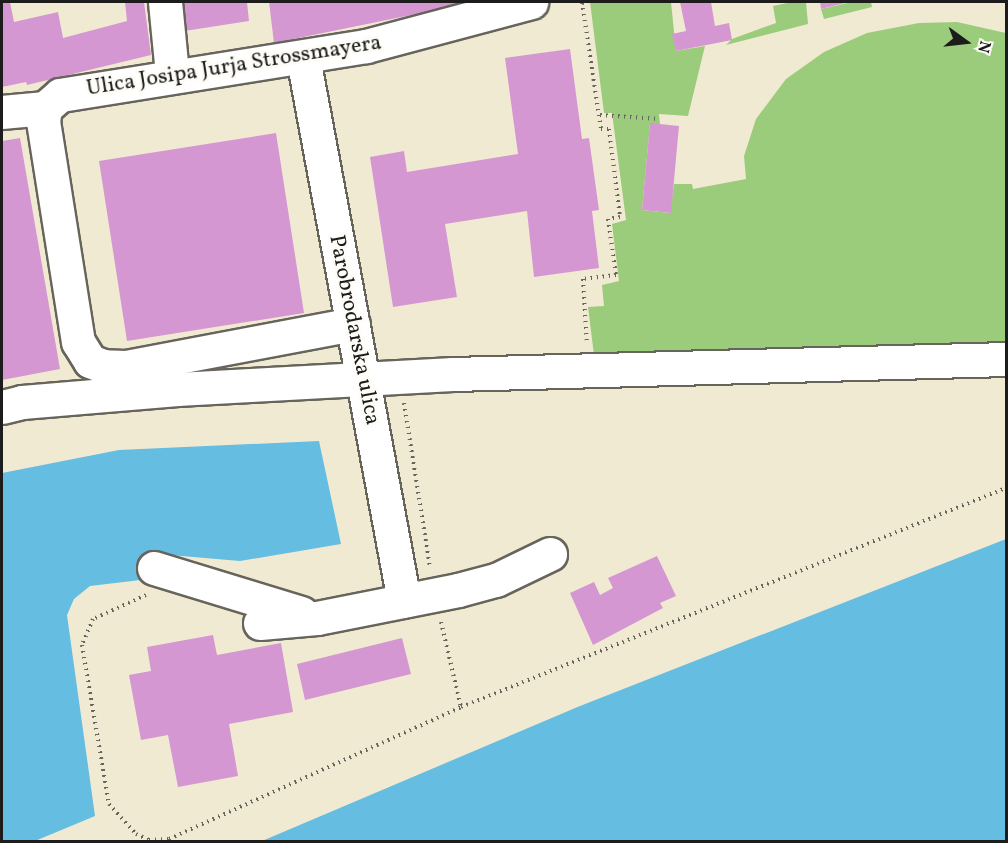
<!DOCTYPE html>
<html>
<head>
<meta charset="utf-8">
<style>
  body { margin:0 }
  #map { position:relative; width:1008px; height:843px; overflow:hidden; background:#f1ead2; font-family:Vollkorn,serif }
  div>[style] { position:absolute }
  .green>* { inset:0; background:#9bcc7c }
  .water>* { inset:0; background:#65bde2 }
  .building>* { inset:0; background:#d597d2 }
  .path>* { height:4px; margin-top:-2px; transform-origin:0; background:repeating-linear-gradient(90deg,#67645c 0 1.5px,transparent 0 6px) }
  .roads { filter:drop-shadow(2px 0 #67645c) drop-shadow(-2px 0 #67645c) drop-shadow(0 2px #67645c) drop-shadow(0 -2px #67645c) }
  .minor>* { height:33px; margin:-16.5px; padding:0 16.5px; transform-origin:16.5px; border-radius:16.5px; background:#fff }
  span { translate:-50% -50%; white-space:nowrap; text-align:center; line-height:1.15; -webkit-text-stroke:6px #fdfcf7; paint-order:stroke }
  .street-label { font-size:22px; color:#1c1c1c }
  .frame { position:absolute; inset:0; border:3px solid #1c1c1c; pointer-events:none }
  .north { position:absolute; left:936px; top:12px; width:60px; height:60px; -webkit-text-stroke:4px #fdfcf7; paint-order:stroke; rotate:105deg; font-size:16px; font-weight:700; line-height:24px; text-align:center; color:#1c1c1c }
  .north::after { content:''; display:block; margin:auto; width:21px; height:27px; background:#1c1c1c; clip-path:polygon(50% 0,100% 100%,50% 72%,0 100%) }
</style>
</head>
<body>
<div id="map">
  <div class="green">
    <i style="clip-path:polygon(590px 2px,671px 2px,676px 51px,705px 46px,688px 116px,659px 114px,660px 124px,650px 124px,642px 210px,670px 213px,674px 184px,692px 184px,693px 189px,746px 179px,744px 156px,756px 119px,786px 79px,824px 52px,867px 33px,919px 23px,957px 22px,1006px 33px,1006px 359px,596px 371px,588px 307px,604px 306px,602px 285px,619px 281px,612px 224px,626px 220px,612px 113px,604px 113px)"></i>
    <i style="clip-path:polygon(792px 2px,806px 2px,808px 24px,726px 45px,732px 39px,776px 23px,773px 6px)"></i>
    <i style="clip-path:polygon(852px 2px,871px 2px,872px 7px,824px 19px,821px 9px)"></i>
  </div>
  <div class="water">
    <i style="clip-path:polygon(319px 441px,341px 544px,240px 561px,158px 554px,149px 579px,90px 586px,74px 599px,67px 615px,95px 816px,35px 841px,2px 842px,2px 473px,119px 450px)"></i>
    <i style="clip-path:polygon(1006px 539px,1006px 841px,262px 841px,580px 706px)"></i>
  </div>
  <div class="building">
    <i style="clip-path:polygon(2px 2px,10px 2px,14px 22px,58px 12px,63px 38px,127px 21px,125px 2px,144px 2px,151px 55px,27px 85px,26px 82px,2px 87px)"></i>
    <i style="clip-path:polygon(175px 2px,247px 2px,249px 21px,178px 32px)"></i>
    <i style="clip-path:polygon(269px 2px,470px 2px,470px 3px,274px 43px)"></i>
    <i style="clip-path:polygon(680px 2px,711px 2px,715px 26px,729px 23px,732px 40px,676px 51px,672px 34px,686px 31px)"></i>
    <i style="clip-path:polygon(820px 2px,849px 2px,821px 9px)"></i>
    <i style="clip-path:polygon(570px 49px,582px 139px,589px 138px,599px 210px,592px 211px,599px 268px,534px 277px,527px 211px,445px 224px,457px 297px,393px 307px,370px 157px,404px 151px,407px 172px,518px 154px,505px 58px)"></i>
    <i style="clip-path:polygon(650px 123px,679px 126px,671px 213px,642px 210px)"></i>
    <i style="clip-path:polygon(276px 133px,304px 313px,127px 341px,99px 161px)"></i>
    <i style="clip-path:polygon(20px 138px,60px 369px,2px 380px,2px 141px)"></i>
    <i style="clip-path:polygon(657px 556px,676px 596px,660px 603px,663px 608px,593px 645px,570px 593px,594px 582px,600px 595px,613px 588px,608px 578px)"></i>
    <i style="clip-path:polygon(213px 635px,217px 655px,281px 643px,293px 712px,229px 724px,238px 776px,178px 787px,168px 735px,141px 740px,129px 675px,151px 671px,147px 647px)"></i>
    <i style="clip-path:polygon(402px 638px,411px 674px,305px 700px,297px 664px)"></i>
  </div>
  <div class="path">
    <i style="left:582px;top:2px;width:128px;rotate:81.5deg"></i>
    <i style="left:601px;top:129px;width:8px"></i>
    <i style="left:609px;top:129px;width:89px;rotate:82.9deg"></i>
    <i style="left:620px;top:217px;width:12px;rotate:171deg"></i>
    <i style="left:608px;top:219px;width:57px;rotate:81.9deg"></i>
    <i style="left:616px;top:275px;width:33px;rotate:173deg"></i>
    <i style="left:583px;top:279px;width:65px;rotate:86.5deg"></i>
    <i style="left:582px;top:3px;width:6px;rotate:-9deg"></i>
    <i style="left:600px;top:115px;width:59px;rotate:3.9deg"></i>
    <i style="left:404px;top:403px;width:166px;rotate:81deg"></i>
    <i style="left:146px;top:595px;width:58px;rotate:155.6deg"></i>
    <i style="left:93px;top:619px;width:28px;rotate:113deg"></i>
    <i style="left:82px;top:645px;width:161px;rotate:80.4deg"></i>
    <i style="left:109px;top:804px;width:40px;rotate:48deg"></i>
    <i style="left:136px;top:834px;width:14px;rotate:25deg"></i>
    <i style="left:149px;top:840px;width:20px;rotate:-3deg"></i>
    <i style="left:169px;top:839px;width:320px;rotate:-24.3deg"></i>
    <i style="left:461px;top:707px;width:587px;rotate:-21.89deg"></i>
    <i style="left:441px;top:622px;width:87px;rotate:76.8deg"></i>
  </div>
  <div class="roads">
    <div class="minor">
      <i style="left:165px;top:2px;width:72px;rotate:84.4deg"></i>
      <i style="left:303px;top:58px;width:552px;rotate:79.46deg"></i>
      <i style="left:2px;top:112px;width:43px;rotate:-5.3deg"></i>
      <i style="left:353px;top:324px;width:231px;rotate:169.3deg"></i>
      <i style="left:126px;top:367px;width:23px;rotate:-178deg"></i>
      <i style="left:103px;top:366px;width:14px;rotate:-159deg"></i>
      <i style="left:90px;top:361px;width:22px;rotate:-122deg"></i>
      <i style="left:78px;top:342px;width:223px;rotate:-99deg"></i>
      <i style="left:43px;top:122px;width:14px;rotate:-82deg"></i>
      <i style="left:45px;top:108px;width:20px;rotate:-41deg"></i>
      <i style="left:60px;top:95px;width:310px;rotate:-9.1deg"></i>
      <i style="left:366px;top:46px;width:171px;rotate:-14.9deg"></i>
      <i style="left:2px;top:407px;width:21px;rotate:-14deg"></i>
      <i style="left:22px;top:402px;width:156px;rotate:-4.8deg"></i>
      <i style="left:177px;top:389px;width:276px;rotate:-3.1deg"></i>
      <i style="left:453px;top:374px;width:553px;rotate:-1.55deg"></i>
      <i style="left:154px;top:568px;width:154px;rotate:17deg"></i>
      <i style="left:260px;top:623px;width:57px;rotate:-5deg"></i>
      <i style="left:317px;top:618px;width:144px;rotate:-11.2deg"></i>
      <i style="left:458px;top:590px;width:39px;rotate:-15deg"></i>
      <i style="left:496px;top:580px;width:60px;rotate:-25.7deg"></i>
    </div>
  </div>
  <div class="street-label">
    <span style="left:234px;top:66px;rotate:-9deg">Ulica Josipa Jurja Strossmayera</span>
    <span style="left:354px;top:330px;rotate:79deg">Parobrodarska ulica</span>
  </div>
  <div class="frame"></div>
  <div class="north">N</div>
</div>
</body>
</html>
